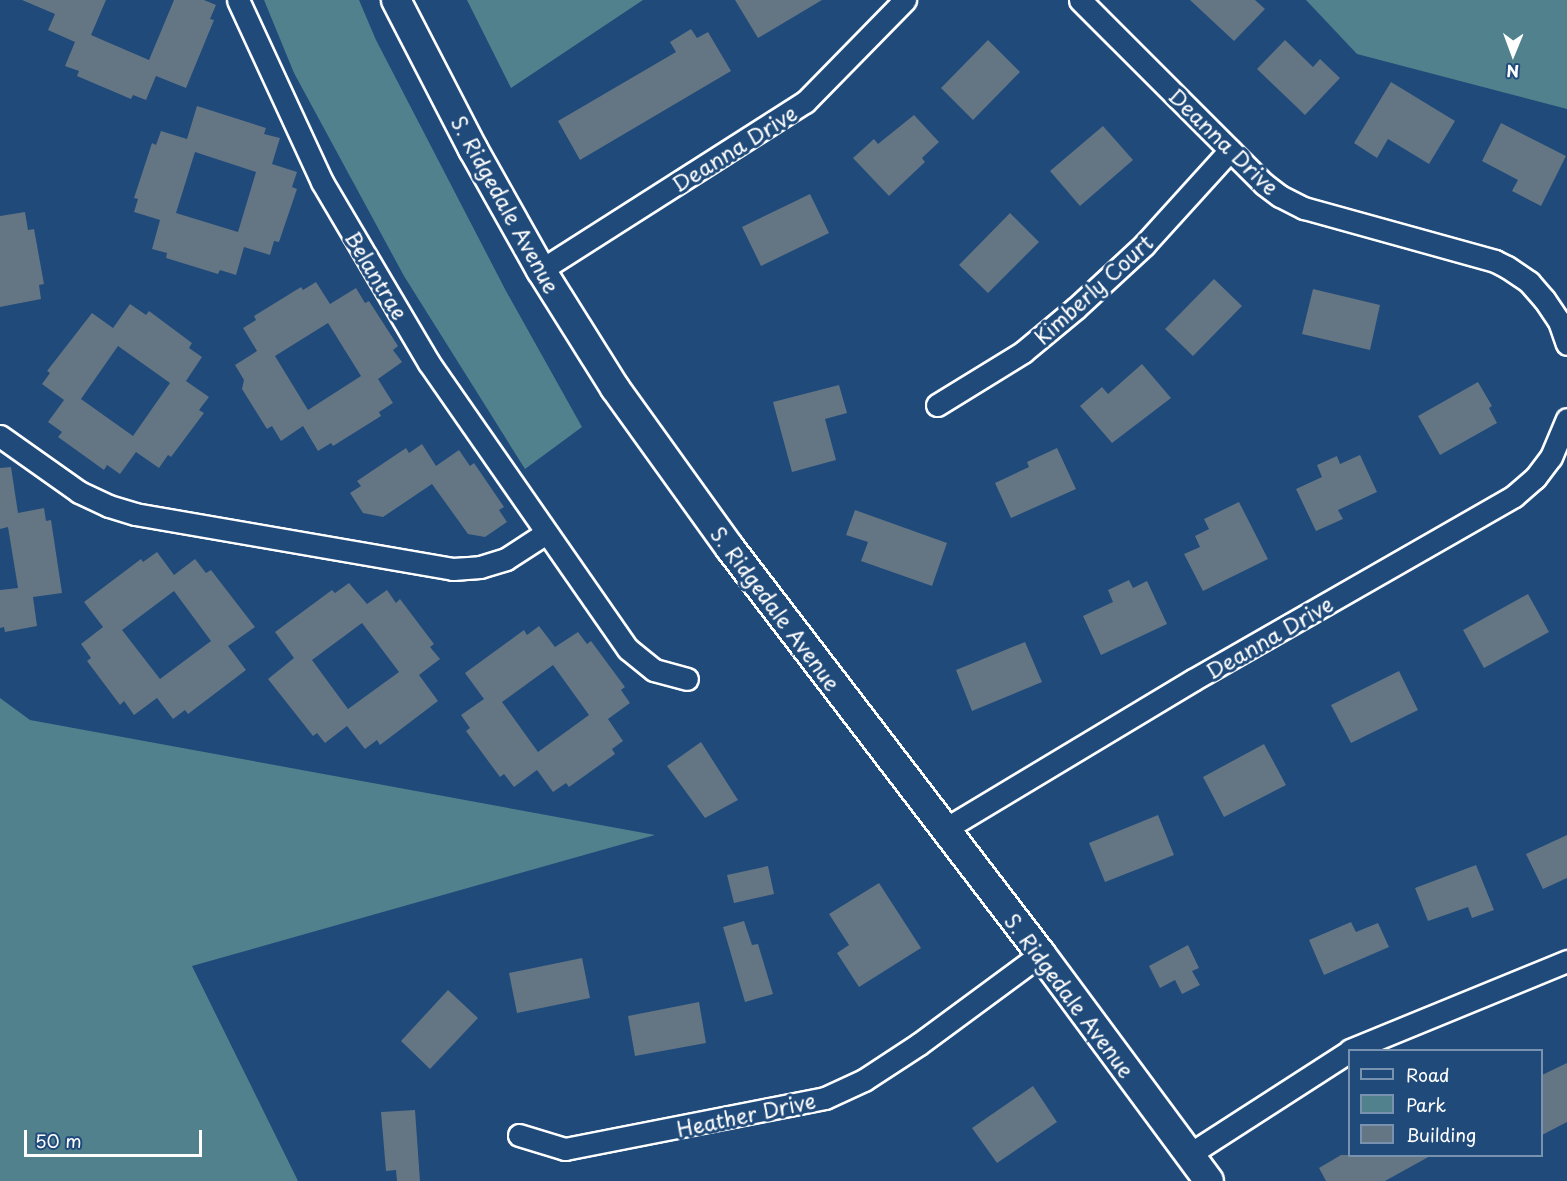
<!DOCTYPE html>
<html>
<head>
<meta charset="utf-8">
<style>
  body { margin:0 }
  #map { position:relative; width:1567px; height:1181px; overflow:hidden; background:#1f4a7a; font-family:"Playpen Sans",sans-serif }
  div>[style] { position:absolute }
  .green>* { inset:0; background:#50818d }
  .building>* { inset:0; background:#647584 }
  .roads { filter:drop-shadow(2px 0 #fff) drop-shadow(-2px 0 #fff) drop-shadow(0 2px #fff) drop-shadow(0 -2px #fff) }
  .street>* { height:21px; margin:-10.5px; padding:0 10.5px; transform-origin:10.5px; border-radius:10.5px; background:#1f4a7a }
  .secondary>* { height:28px; margin:-14px; padding:0 14px; transform-origin:14px; border-radius:14px; background:#1f4a7a }
  span { translate:-50% -50%; white-space:nowrap; text-align:center; line-height:1.15; -webkit-text-stroke:6px #1f4a7a; paint-order:stroke }
  .street-label { font-size:21px; color:#fff }
  .legend { position:absolute; left:1348px; top:1049px; width:195px; height:108px; box-sizing:border-box; background:#1f4a7a; border:2px solid #7992af; margin:0; padding:8px 10px; list-style:none; font-size:18px; color:#fff }
  .legend li { display:flex; align-items:center; gap:12px; height:30px }
  .legend b { width:30px; border:2px solid #7992af }
  .north { position:absolute; left:1483px; top:24px; width:60px; height:60px; -webkit-text-stroke:4px #1f4a7a; paint-order:stroke; rotate:181deg; font-size:16px; font-weight:700; line-height:24px; text-align:center; color:#fff }
  .north::after { content:''; display:block; margin:auto; width:21px; height:27px; background:#fff; clip-path:polygon(50% 0,100% 100%,50% 72%,0 100%) }
  .scale { position:absolute; left:24px; top:1130px; width:178px; height:27px; box-sizing:border-box; border:3px solid #fff; border-top:0; padding-left:8px; font-size:18px; line-height:21px; white-space:nowrap; color:#fff; -webkit-text-stroke:4px #1f4a7a; paint-order:stroke }
</style>
</head>
<body>
<div id="map">
  <div class="green">
    <i style="clip-path:polygon(264px 0,359px 0,376px 40px,506px 291px,582px 427px,525px 469px,404px 276px,294px 73px)"></i>
    <i style="clip-path:polygon(467px 0,643px 0,511px 88px)"></i>
    <i style="clip-path:polygon(1306px 0,1567px 0,1567px 109px,1357px 54px)"></i>
    <i style="clip-path:polygon(0 698px,30px 720px,655px 835px,192px 966px,298px 1181px,0 1181px)"></i>
  </div>
  <div class="building">
    <i style="clip-path:polygon(22px 0,106px 0,91px 35px,149px 60px,174px 0,204px 0,216px 5px,210px 19px,214px 20px,186px 88px,156px 76px,146px 100px,133px 95px,131px 99px,77px 76px,79px 71px,65px 66px,75px 42px,48px 30px,55px 14px)"></i>
    <i style="clip-path:polygon(735px 0,822px 0,758px 38px)"></i>
    <i style="clip-path:polygon(1190px 0,1255px 0,1265px 9px,1234px 41px)"></i>
    <i style="clip-path:polygon(691px 29px,697px 38px,708px 32px,731px 71px,580px 160px,558px 121px,676px 52px,670px 42px)"></i>
    <i style="clip-path:polygon(988px 40px,1020px 72px,973px 120px,941px 88px)"></i>
    <i style="clip-path:polygon(1285px 40px,1313px 67px,1320px 59px,1340px 78px,1305px 115px,1257px 69px)"></i>
    <i style="clip-path:polygon(1391px 82px,1455px 121px,1429px 164px,1388px 139px,1377px 158px,1354px 143px)"></i>
    <i style="clip-path:polygon(evenodd,197px 106px,266px 128px,264px 134px,280px 138px,272px 164px,297px 172px,292px 187px,297px 189px,279px 242px,274px 241px,270px 255px,244px 247px,236px 275px,220px 270px,218px 274px,166px 258px,167px 253px,152px 249px,160px 220px,134px 212px,138px 199px,134px 198px,152px 143px,156px 145px,161px 131px,187px 139px,197px 106px,195px 152px,256px 172px,238px 232px,176px 213px,195px 152px)"></i>
    <i style="clip-path:polygon(914px 115px,939px 142px,922px 158px,925px 162px,889px 196px,853px 158px,874px 139px,878px 144px)"></i>
    <i style="clip-path:polygon(1501px 123px,1566px 156px,1541px 206px,1512px 191px,1518px 180px,1482px 161px)"></i>
    <i style="clip-path:polygon(1103px 126px,1133px 160px,1080px 206px,1050px 171px)"></i>
    <i style="clip-path:polygon(810px 194px,829px 233px,761px 266px,742px 227px)"></i>
    <i style="clip-path:polygon(25px 212px,28px 230px,34px 229px,44px 284px,39px 285px,41px 299px,0 307px,0 216px)"></i>
    <i style="clip-path:polygon(1010px 213px,1039px 242px,988px 293px,959px 265px)"></i>
    <i style="clip-path:polygon(1214px 279px,1242px 306px,1193px 356px,1165px 329px)"></i>
    <i style="clip-path:polygon(evenodd,316px 282px,330px 304px,356px 288px,365px 303px,369px 301px,398px 346px,393px 350px,402px 362px,378px 379px,393px 403px,379px 412px,381px 416px,333px 446px,331px 443px,318px 451px,303px 426px,281px 441px,272px 426px,267px 429px,242px 389px,244px 380px,235px 365px,257px 351px,243px 328px,256px 320px,254px 316px,301px 287px,303px 290px,316px 282px,328px 323px,361px 376px,308px 410px,275px 356px,328px 323px)"></i>
    <i style="clip-path:polygon(1313px 289px,1380px 305px,1370px 350px,1302px 334px)"></i>
    <i style="clip-path:polygon(evenodd,130px 304px,146px 315px,149px 311px,192px 343px,189px 348px,202px 357px,186px 381px,209px 397px,199px 410px,204px 413px,171px 457px,168px 455px,159px 468px,136px 452px,120px 474px,107px 465px,104px 470px,58px 437px,62px 432px,48px 422px,64px 400px,42px 384px,50px 373px,47px 371px,92px 313px,113px 328px,130px 304px,118px 346px,170px 383px,133px 436px,81px 399px,118px 346px)"></i>
    <i style="clip-path:polygon(1142px 364px,1171px 398px,1112px 443px,1080px 406px,1102px 387px,1108px 394px)"></i>
    <i style="clip-path:polygon(1478px 382px,1492px 406px,1489px 408px,1497px 423px,1440px 455px,1418px 416px)"></i>
    <i style="clip-path:polygon(839px 385px,847px 413px,825px 419px,836px 460px,792px 472px,773px 402px)"></i>
    <i style="clip-path:polygon(422px 444px,436px 466px,459px 450px,470px 466px,474px 463px,504px 507px,499px 510px,507px 522px,485px 537px,468px 534px,432px 484px,383px 517px,363px 513px,350px 493px,361px 486px,357px 481px,406px 448px,409px 453px)"></i>
    <i style="clip-path:polygon(1057px 448px,1076px 489px,1011px 518px,995px 483px,1029px 467px,1027px 462px)"></i>
    <i style="clip-path:polygon(1360px 455px,1377px 492px,1338px 510px,1343px 519px,1316px 531px,1296px 489px,1322px 477px,1317px 465px,1337px 456px,1340px 464px)"></i>
    <i style="clip-path:polygon(11px 467px,18px 513px,44px 508px,46px 521px,51px 520px,62px 593px,33px 597px,37px 626px,5px 632px,4px 627px,0 628px,0 590px,18px 588px,8px 527px,0 529px,0 468px)"></i>
    <i style="clip-path:polygon(1239px 502px,1268px 559px,1203px 591px,1184px 554px,1200px 547px,1195px 536px,1209px 529px,1204px 519px)"></i>
    <i style="clip-path:polygon(855px 510px,947px 543px,932px 586px,861px 561px,868px 542px,846px 535px)"></i>
    <i style="clip-path:polygon(evenodd,157px 552px,174px 575px,195px 559px,206px 573px,211px 570px,255px 627px,228px 646px,246px 670px,188px 714px,185px 710px,173px 719px,157px 698px,134px 715px,124px 701px,120px 705px,87px 661px,91px 658px,81px 644px,103px 627px,84px 602px,141px 559px,143px 562px,157px 552px,174px 591px,211px 641px,160px 679px,122px 630px,174px 591px)"></i>
    <i style="clip-path:polygon(1129px 580px,1133px 588px,1147px 581px,1167px 624px,1101px 655px,1083px 616px,1113px 602px,1108px 590px)"></i>
    <i style="clip-path:polygon(evenodd,349px 583px,367px 604px,387px 590px,396px 603px,400px 599px,434px 644px,430px 647px,440px 659px,419px 675px,438px 701px,380px 745px,377px 740px,365px 749px,347px 726px,325px 743px,317px 733px,313px 736px,268px 679px,294px 658px,275px 632px,332px 590px,335px 593px,349px 583px,362px 623px,399px 672px,348px 709px,312px 660px,362px 623px)"></i>
    <i style="clip-path:polygon(1528px 594px,1549px 632px,1484px 668px,1463px 630px)"></i>
    <i style="clip-path:polygon(evenodd,539px 626px,555px 647px,578px 632px,587px 644px,591px 641px,625px 687px,621px 690px,630px 703px,608px 719px,623px 741px,612px 749px,615px 754px,569px 787px,566px 783px,553px 792px,537px 770px,514px 787px,504px 774px,500px 777px,466px 731px,470px 728px,461px 715px,484px 699px,465px 673px,524px 630px,527px 635px,539px 626px,553px 665px,589px 715px,538px 752px,502px 702px,553px 665px)"></i>
    <i style="clip-path:polygon(1025px 642px,1042px 682px,972px 711px,956px 670px)"></i>
    <i style="clip-path:polygon(1399px 671px,1418px 710px,1351px 743px,1331px 705px)"></i>
    <i style="clip-path:polygon(701px 742px,738px 800px,705px 818px,667px 766px)"></i>
    <i style="clip-path:polygon(1264px 744px,1286px 785px,1224px 817px,1203px 777px)"></i>
    <i style="clip-path:polygon(1158px 815px,1174px 855px,1105px 882px,1089px 843px)"></i>
    <i style="clip-path:polygon(1567px 835px,1567px 878px,1543px 889px,1526px 854px)"></i>
    <i style="clip-path:polygon(1476px 865px,1494px 910px,1472px 918px,1468px 907px,1428px 921px,1415px 888px)"></i>
    <i style="clip-path:polygon(768px 866px,774px 894px,734px 903px,727px 875px)"></i>
    <i style="clip-path:polygon(879px 883px,921px 948px,859px 987px,837px 953px,849px 945px,829px 914px)"></i>
    <i style="clip-path:polygon(744px 921px,752px 945px,758px 944px,773px 994px,745px 1002px,723px 927px)"></i>
    <i style="clip-path:polygon(1351px 922px,1356px 932px,1378px 923px,1389px 947px,1324px 975px,1309px 940px)"></i>
    <i style="clip-path:polygon(1188px 945px,1199px 968px,1192px 971px,1200px 985px,1182px 994px,1175px 980px,1160px 988px,1149px 966px)"></i>
    <i style="clip-path:polygon(582px 958px,590px 998px,517px 1013px,509px 973px)"></i>
    <i style="clip-path:polygon(448px 990px,478px 1018px,430px 1069px,401px 1041px)"></i>
    <i style="clip-path:polygon(699px 1002px,706px 1043px,635px 1056px,628px 1016px)"></i>
    <i style="clip-path:polygon(1567px 1063px,1567px 1122px,1542px 1135px,1542px 1075px)"></i>
    <i style="clip-path:polygon(1033px 1086px,1057px 1122px,997px 1163px,972px 1128px)"></i>
    <i style="clip-path:polygon(415px 1110px,420px 1181px,397px 1181px,396px 1170px,386px 1171px,381px 1112px)"></i>
    <i style="clip-path:polygon(1341px 1155px,1432px 1155px,1385px 1181px,1326px 1181px,1319px 1168px)"></i>
  </div>
  <div class="roads">
    <div class="street">
      <i style="left:238px;top:0;width:200px;rotate:65.2deg"></i>
      <i style="left:322px;top:182px;width:210px;rotate:59.4deg"></i>
      <i style="left:429px;top:363px;width:348px;rotate:55.2deg"></i>
      <i style="left:628px;top:649px;width:33px;rotate:39deg"></i>
      <i style="left:654px;top:670px;width:34px;rotate:15deg"></i>
      <i style="left:1080px;top:0;width:260px;rotate:45deg"></i>
      <i style="left:1264px;top:184px;width:20px;rotate:37deg"></i>
      <i style="left:1280px;top:196px;width:27px;rotate:27deg"></i>
      <i style="left:1304px;top:208px;width:198px;rotate:15.5deg"></i>
      <i style="left:1495px;top:261px;width:13px;rotate:27deg"></i>
      <i style="left:1507px;top:267px;width:27px;rotate:34deg"></i>
      <i style="left:1529px;top:282px;width:23px;rotate:49deg"></i>
      <i style="left:1544px;top:299px;width:27px;rotate:56deg"></i>
      <i style="left:1559px;top:321px;width:24px;rotate:71deg"></i>
      <i style="left:541px;top:270px;width:313px;rotate:-32.5deg"></i>
      <i style="left:805px;top:102px;width:143px;rotate:-45.6deg"></i>
      <i style="left:937px;top:405px;width:101px;rotate:-31.6deg"></i>
      <i style="left:1023px;top:352px;width:69px;rotate:-39.7deg"></i>
      <i style="left:1076px;top:308px;width:93px;rotate:-42.8deg"></i>
      <i style="left:1144px;top:245px;width:128px;rotate:-47.8deg"></i>
      <i style="left:0;top:436px;width:97px;rotate:35.3deg"></i>
      <i style="left:79px;top:492px;width:33px;rotate:25deg"></i>
      <i style="left:109px;top:506px;width:27px;rotate:17deg"></i>
      <i style="left:135px;top:514px;width:323px;rotate:9.8deg"></i>
      <i style="left:453px;top:569px;width:27px;rotate:-4deg"></i>
      <i style="left:480px;top:567px;width:27px;rotate:-17deg"></i>
      <i style="left:506px;top:559px;width:48px;rotate:-33deg"></i>
      <i style="left:945px;top:829px;width:289px;rotate:-31deg"></i>
      <i style="left:1193px;top:680px;width:370px;rotate:-29.8deg"></i>
      <i style="left:1514px;top:496px;width:28px;rotate:-41deg"></i>
      <i style="left:1535px;top:478px;width:26px;rotate:-53deg"></i>
      <i style="left:1551px;top:457px;width:41px;rotate:-67.2deg"></i>
      <i style="left:1350px;top:1050px;width:235px;rotate:-22.3deg"></i>
      <i style="left:519px;top:1135px;width:48px;rotate:16.9deg"></i>
      <i style="left:565px;top:1149px;width:265px;rotate:-11.1deg"></i>
      <i style="left:825px;top:1098px;width:43px;rotate:-24.8deg"></i>
      <i style="left:864px;top:1080px;width:66px;rotate:-33.2deg"></i>
      <i style="left:919px;top:1044px;width:152px;rotate:-36.4deg"></i>
      <i style="left:1190px;top:1154px;width:190px;rotate:-32.8deg"></i>
    </div>
    <div class="secondary">
      <i style="left:396px;top:0;width:168px;rotate:62.7deg"></i>
      <i style="left:473px;top:149px;width:139px;rotate:60.7deg"></i>
      <i style="left:541px;top:270px;width:139px;rotate:57.9deg"></i>
      <i style="left:615px;top:388px;width:197px;rotate:54.3deg"></i>
      <i style="left:730px;top:548px;width:511px;rotate:52.55deg"></i>
      <i style="left:1041px;top:954px;width:282px;rotate:53.5deg"></i>
    </div>
  </div>
  <div class="street-label">
    <span style="left:1224px;top:141px;rotate:44deg">Deanna Drive</span>
    <span style="left:734px;top:148px;rotate:-32deg">Deanna Drive</span>
    <span style="left:506px;top:204px;rotate:61deg">S. Ridgedale Avenue</span>
    <span style="left:377px;top:275px;rotate:59deg">Belantrae</span>
    <span style="left:1093px;top:289px;rotate:-42deg">Kimberly Court</span>
    <span style="left:776px;top:608px;rotate:53deg">S. Ridgedale Avenue</span>
    <span style="left:1269px;top:637px;rotate:-30deg">Deanna Drive</span>
    <span style="left:1070px;top:995px;rotate:53deg">S. Ridgedale Avenue</span>
    <span style="left:746px;top:1114px;rotate:-12deg">Heather Drive</span>
  </div>
  <ul class="legend">
  <li><b style="height:8px;background:#1f4a7a"></b>Road</li>
  <li><b style="height:16px;background:#50818d"></b>Park</li>
  <li><b style="height:16px;background:#647584"></b>Building</li>
  </ul>
  <div class="north">N</div>
  <div class="scale">50 m</div>
</div>
</body>
</html>
